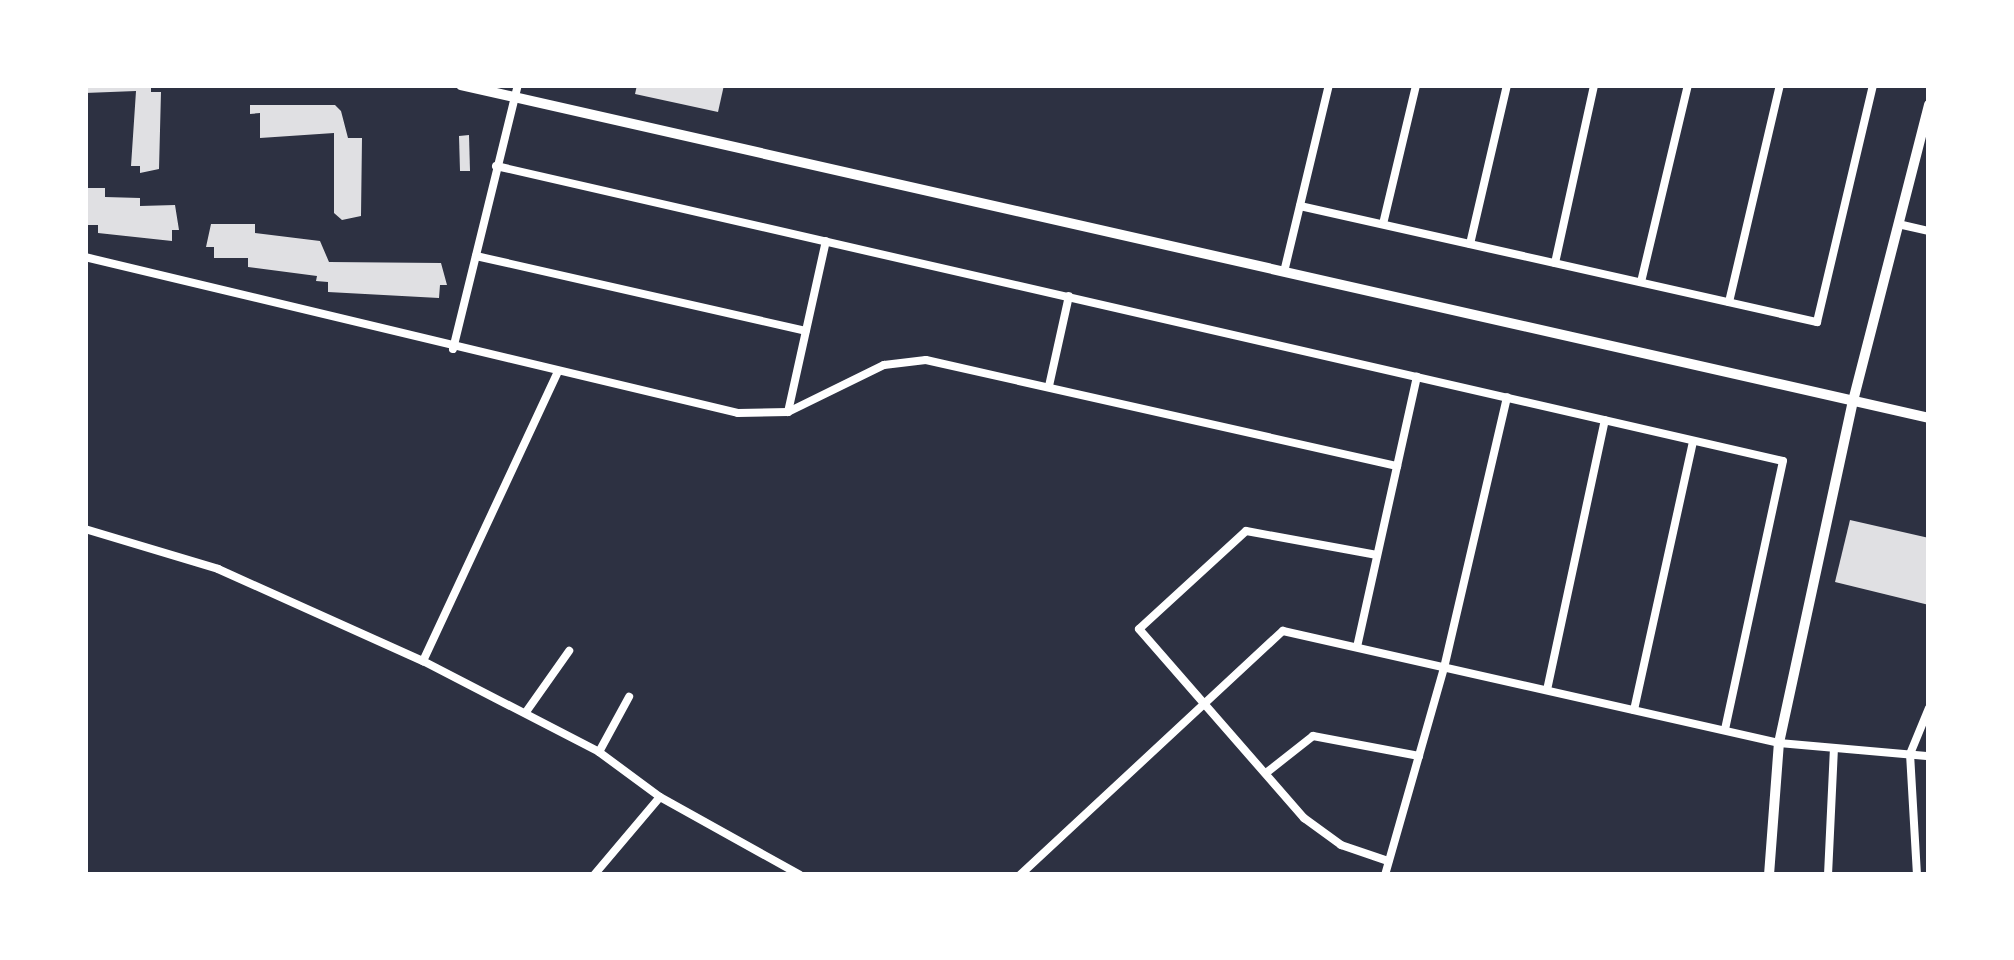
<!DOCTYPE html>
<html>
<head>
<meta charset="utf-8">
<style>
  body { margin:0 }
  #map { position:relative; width:2014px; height:960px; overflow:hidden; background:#2d3142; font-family:Rubik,sans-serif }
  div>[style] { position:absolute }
  .building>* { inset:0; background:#e0e0e3 }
  .minor>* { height:8px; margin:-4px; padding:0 4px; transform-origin:4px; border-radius:4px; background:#fff }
  .tertiary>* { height:10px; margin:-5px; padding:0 5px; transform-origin:5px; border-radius:5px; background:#fff }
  span { translate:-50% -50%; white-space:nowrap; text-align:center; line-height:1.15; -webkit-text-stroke:9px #fff; paint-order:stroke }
  .frame { position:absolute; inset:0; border:88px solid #fff; pointer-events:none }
</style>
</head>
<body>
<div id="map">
  <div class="building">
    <i style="clip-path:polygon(85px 85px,151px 85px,151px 92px,161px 92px,159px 169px,140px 173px,140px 166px,131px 166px,136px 91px,85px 93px)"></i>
    <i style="clip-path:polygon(637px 85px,724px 85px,718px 112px,635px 94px)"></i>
    <i style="clip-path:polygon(250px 105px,335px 105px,341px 111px,348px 138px,362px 138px,361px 216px,342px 220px,334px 213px,334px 133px,260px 138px,260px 113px,250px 114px)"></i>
    <i style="clip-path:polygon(469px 135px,470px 171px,460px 171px,459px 136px)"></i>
    <i style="clip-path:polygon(85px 188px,105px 188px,105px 197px,140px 198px,140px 206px,175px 205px,179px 230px,172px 230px,172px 241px,98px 233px,98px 225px,85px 225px)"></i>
    <i style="clip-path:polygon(211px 224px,255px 224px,255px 233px,320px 241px,329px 262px,441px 263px,447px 285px,440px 285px,439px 298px,328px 292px,328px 282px,316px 281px,317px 276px,248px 267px,248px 258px,214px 258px,214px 247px,206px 247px)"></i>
    <i style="clip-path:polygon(1850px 520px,1929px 538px,1929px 605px,1835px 582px)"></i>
  </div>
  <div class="minor">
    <i style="left:496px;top:166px;width:1320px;rotate:12.91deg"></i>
    <i style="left:1783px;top:461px;width:275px;rotate:102.2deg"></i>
    <i style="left:1300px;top:206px;width:530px;rotate:12.65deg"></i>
    <i style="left:1817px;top:322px;width:244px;rotate:-76.7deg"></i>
    <i style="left:1383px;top:224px;width:143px;rotate:-76.6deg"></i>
    <i style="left:1898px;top:224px;width:32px;rotate:13deg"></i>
    <i style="left:1470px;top:244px;width:163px;rotate:-76.9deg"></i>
    <i style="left:476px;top:256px;width:338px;rotate:12.8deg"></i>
    <i style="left:85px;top:257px;width:671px;rotate:13.44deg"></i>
    <i style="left:738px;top:413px;width:50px;rotate:-1.1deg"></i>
    <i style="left:788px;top:412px;width:107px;rotate:-26.1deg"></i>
    <i style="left:884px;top:365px;width:42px;rotate:-6.8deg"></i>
    <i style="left:926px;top:360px;width:483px;rotate:12.7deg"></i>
    <i style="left:1555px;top:263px;width:182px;rotate:-77.6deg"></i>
    <i style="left:1284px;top:272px;width:192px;rotate:-76.5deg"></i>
    <i style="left:1641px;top:282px;width:203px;rotate:-76.6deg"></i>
    <i style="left:1729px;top:302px;width:223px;rotate:-76.8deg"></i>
    <i style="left:453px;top:349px;width:272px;rotate:-76.2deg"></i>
    <i style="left:1049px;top:386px;width:92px;rotate:-77.5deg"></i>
    <i style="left:788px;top:412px;width:175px;rotate:-77.5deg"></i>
    <i style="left:85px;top:529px;width:139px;rotate:16.7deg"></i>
    <i style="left:218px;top:569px;width:225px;rotate:24.2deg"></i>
    <i style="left:423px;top:661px;width:198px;rotate:27.3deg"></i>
    <i style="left:599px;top:752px;width:76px;rotate:36.4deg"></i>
    <i style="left:660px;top:797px;width:160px;rotate:29.1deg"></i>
    <i style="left:1377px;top:555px;width:133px;rotate:-169.6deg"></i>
    <i style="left:1246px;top:531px;width:145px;rotate:137.5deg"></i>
    <i style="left:1139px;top:629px;width:251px;rotate:48.9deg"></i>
    <i style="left:1304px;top:818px;width:46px;rotate:36.1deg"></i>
    <i style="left:1341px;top:845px;width:50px;rotate:18.8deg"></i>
    <i style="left:1357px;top:647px;width:277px;rotate:-77.5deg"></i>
    <i style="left:423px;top:661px;width:320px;rotate:-65deg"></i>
    <i style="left:1547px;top:690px;width:276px;rotate:-77.9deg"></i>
    <i style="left:1634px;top:710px;width:275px;rotate:-77.6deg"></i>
    <i style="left:526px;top:712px;width:75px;rotate:-54.8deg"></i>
    <i style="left:599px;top:752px;width:63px;rotate:-61.4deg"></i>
    <i style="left:1266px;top:773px;width:60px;rotate:-38.2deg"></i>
    <i style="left:1313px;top:736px;width:108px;rotate:10.7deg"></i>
    <i style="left:594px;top:875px;width:102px;rotate:-49.8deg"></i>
    <i style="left:1020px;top:875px;width:359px;rotate:-42.9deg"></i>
    <i style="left:1283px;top:631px;width:508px;rotate:12.72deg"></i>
    <i style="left:1779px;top:743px;width:151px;rotate:5deg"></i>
    <i style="left:1385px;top:875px;width:215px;rotate:-74.1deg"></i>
    <i style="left:1444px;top:668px;width:278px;rotate:-76.9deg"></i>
    <i style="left:1828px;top:875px;width:127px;rotate:-87.3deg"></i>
    <i style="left:1917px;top:875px;width:121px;rotate:-93.3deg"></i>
    <i style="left:1910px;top:754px;width:50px;rotate:-67.6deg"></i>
  </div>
  <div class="tertiary">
    <i style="left:461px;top:85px;width:1505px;rotate:12.78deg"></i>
    <i style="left:1769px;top:875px;width:132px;rotate:-85.7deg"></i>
    <i style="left:1779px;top:743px;width:350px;rotate:-77.8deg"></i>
    <i style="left:1853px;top:401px;width:306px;rotate:-75.6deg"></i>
  </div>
  <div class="frame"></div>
</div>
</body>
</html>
